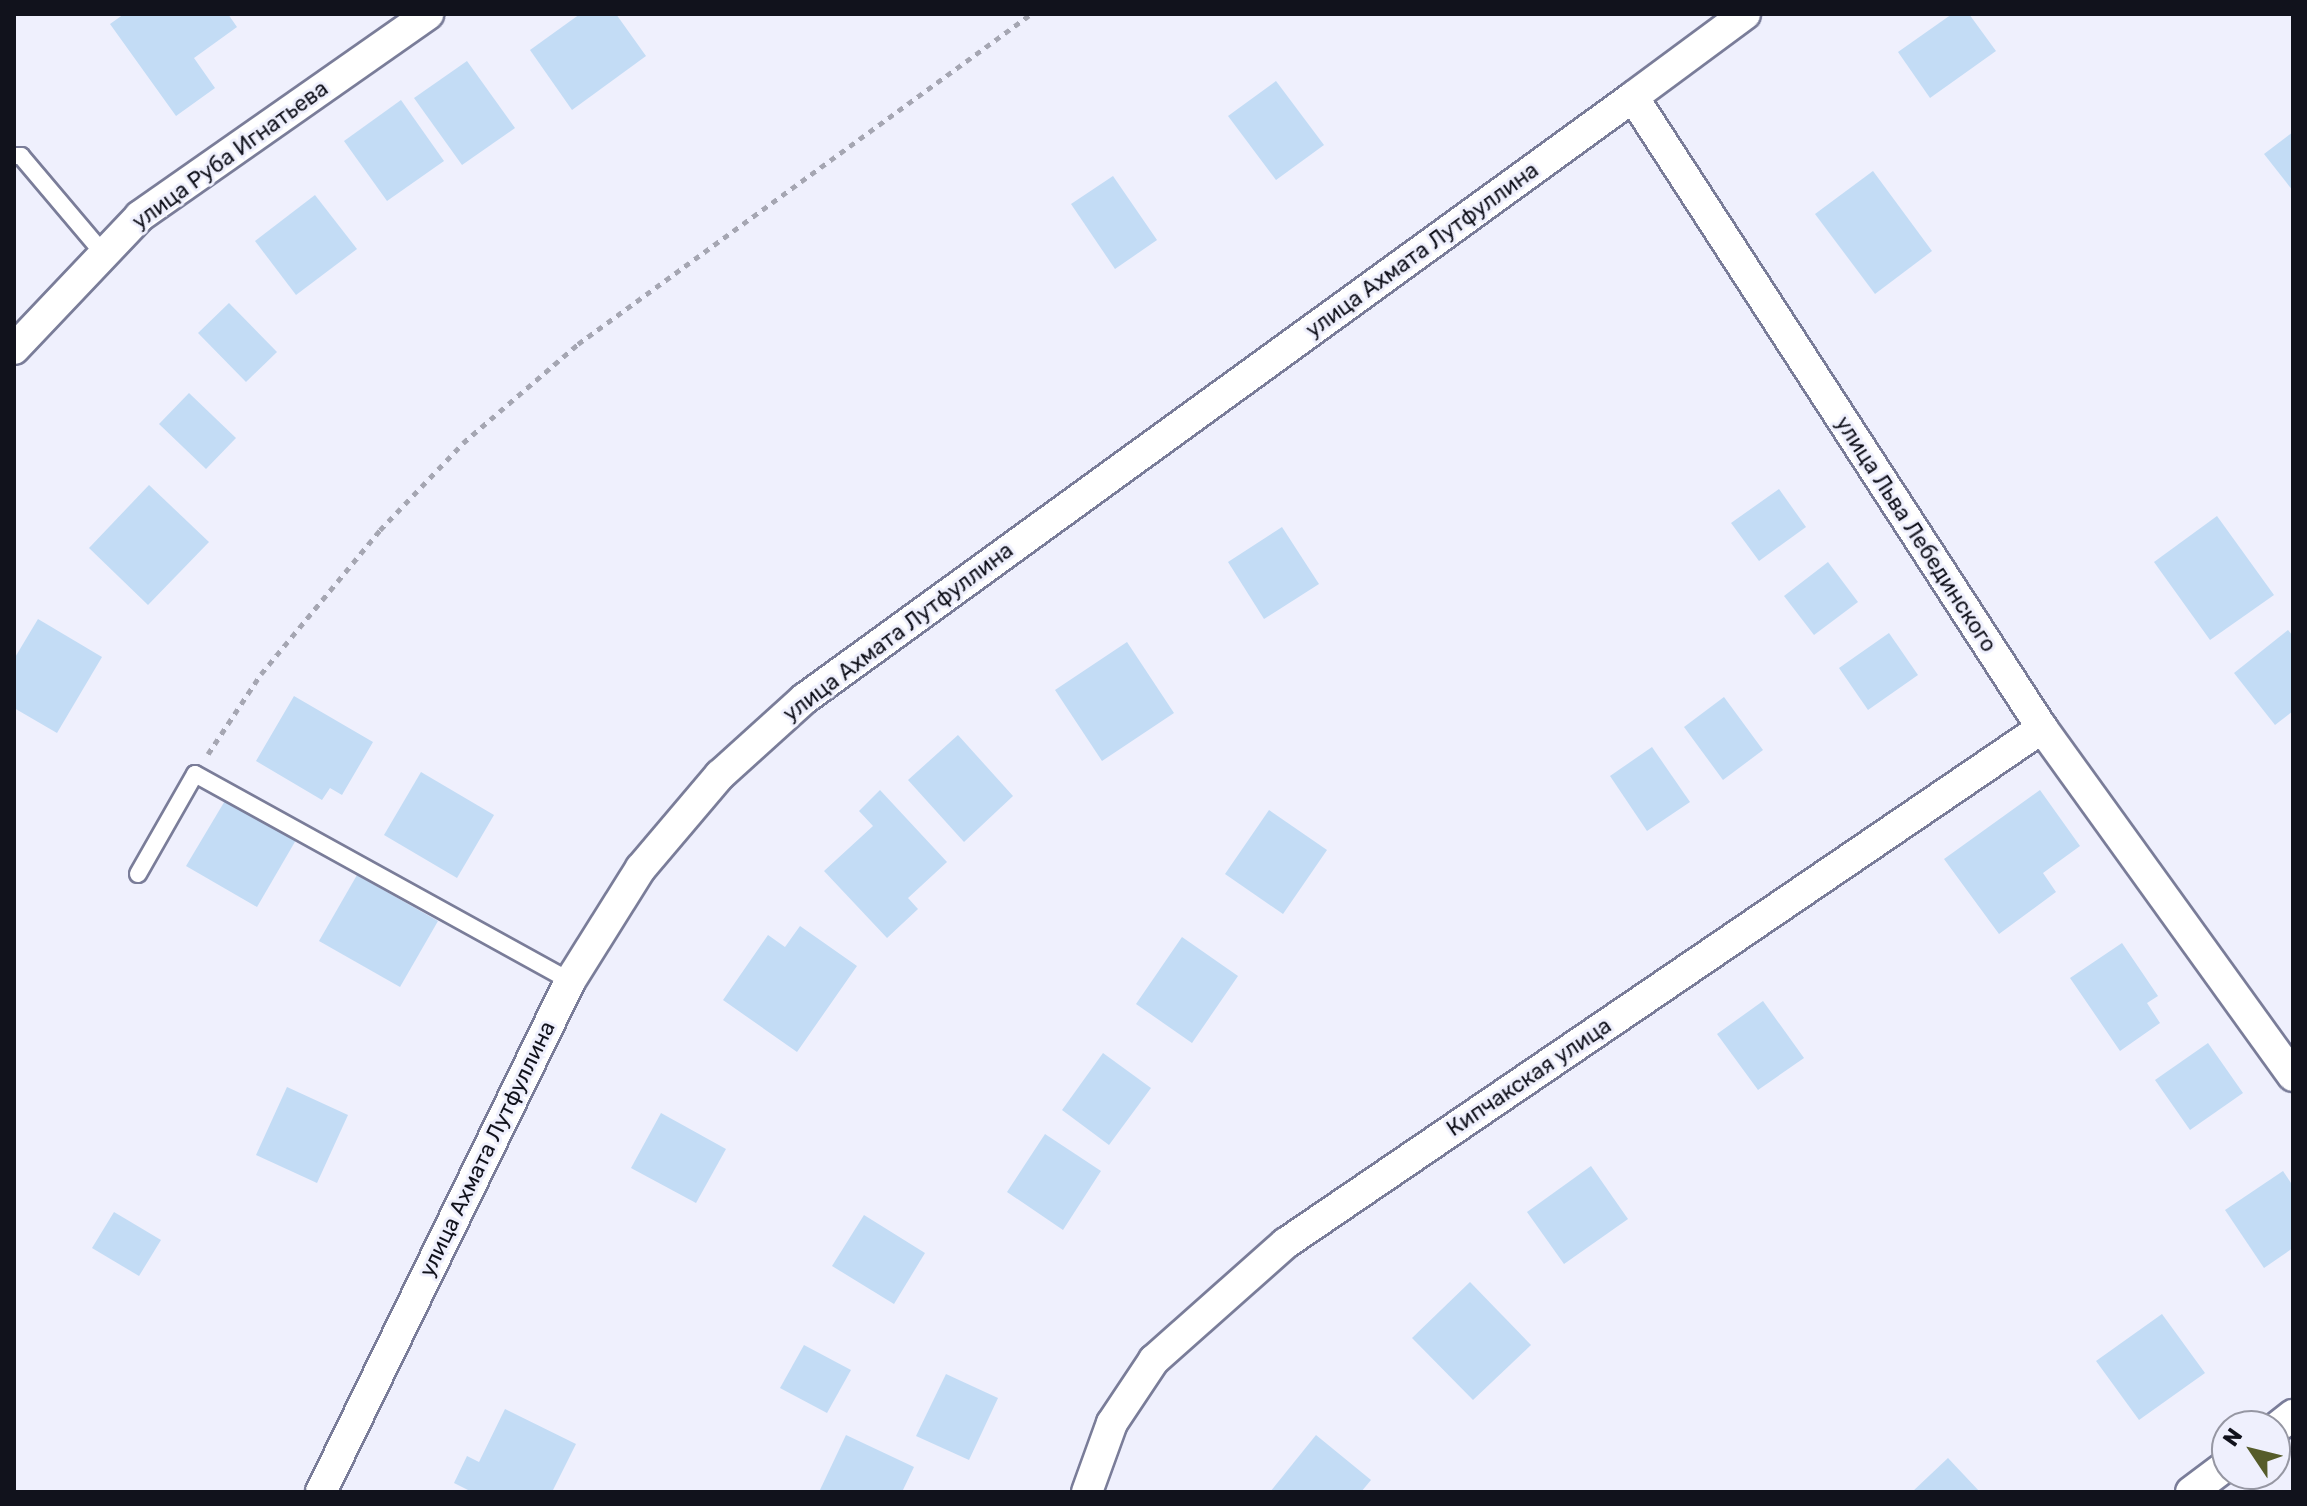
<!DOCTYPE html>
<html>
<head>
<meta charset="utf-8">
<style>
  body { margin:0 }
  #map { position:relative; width:2307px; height:1506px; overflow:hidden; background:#eff0fd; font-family:Rubik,sans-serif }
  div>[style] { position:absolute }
  .building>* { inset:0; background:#c3dcf5 }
  .path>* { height:5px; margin-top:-2.5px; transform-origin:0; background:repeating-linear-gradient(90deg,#a5a6b2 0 6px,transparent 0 12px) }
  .roads { filter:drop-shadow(2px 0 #7a7d99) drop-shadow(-2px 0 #7a7d99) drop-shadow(0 2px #7a7d99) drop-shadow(0 -2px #7a7d99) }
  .lane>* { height:16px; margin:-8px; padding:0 8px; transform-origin:8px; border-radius:8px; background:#fff }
  .street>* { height:30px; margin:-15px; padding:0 15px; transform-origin:15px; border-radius:15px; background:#fff }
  span { translate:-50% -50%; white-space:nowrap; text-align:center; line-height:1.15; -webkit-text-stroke:6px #eff0fd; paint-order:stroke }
  .street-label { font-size:22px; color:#11121c }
  .frame { position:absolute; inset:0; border:16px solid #11121c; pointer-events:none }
  .north { position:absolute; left:2211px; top:1410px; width:80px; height:80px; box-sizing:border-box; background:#eff0fd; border:2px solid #9697a3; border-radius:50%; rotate:305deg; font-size:22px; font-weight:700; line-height:32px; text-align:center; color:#11121c }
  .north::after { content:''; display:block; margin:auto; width:28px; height:36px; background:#565c2a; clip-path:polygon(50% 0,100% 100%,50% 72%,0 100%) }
</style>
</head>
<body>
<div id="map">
  <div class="building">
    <i style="clip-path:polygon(124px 14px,228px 14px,237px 27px,194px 58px,215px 88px,176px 116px,110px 24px)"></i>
    <i style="clip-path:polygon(580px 14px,616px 14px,646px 56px,572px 110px,530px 50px)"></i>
    <i style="clip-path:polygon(1952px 14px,1969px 14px,1996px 51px,1930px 98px,1898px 52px)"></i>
    <i style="clip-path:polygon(467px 61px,515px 128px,462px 165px,414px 98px)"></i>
    <i style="clip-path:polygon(1276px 81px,1324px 145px,1276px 180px,1228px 116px)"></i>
    <i style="clip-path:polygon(401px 100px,444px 161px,387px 201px,344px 141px)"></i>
    <i style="clip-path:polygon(2293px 132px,2293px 191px,2264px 154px)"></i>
    <i style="clip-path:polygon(1873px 171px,1932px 251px,1875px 294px,1815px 214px)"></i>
    <i style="clip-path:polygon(1113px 176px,1157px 240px,1115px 269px,1071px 204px)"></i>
    <i style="clip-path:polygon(315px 195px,357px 249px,296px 295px,255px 241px)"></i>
    <i style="clip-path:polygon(229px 303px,277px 352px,246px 382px,198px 333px)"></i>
    <i style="clip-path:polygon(189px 393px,236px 438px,206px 469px,159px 424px)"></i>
    <i style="clip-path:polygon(149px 485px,209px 542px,148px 605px,89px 548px)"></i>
    <i style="clip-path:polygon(1779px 489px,1806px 527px,1759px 561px,1731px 523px)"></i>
    <i style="clip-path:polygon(2217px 516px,2274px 595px,2210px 640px,2154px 562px)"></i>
    <i style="clip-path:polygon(1282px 527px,1319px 584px,1264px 619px,1228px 562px)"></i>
    <i style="clip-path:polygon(1828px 562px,1858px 602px,1814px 635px,1784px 596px)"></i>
    <i style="clip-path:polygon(38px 619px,102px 657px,57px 733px,14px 708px,14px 659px)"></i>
    <i style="clip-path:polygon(2288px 630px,2293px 636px,2293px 711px,2275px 725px,2234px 673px)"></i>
    <i style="clip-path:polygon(1889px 633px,1918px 675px,1868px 710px,1839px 668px)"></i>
    <i style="clip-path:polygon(1127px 642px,1174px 713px,1102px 761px,1055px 690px)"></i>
    <i style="clip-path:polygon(294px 696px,373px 742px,342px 795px,330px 788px,322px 800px,256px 761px)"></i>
    <i style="clip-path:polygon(1724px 697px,1763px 750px,1723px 780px,1684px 727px)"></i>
    <i style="clip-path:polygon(958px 735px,1013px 796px,964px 842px,908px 780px)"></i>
    <i style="clip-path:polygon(1652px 747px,1690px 802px,1647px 831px,1610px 776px)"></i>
    <i style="clip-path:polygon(421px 772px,494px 815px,457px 878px,384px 835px)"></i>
    <i style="clip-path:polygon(880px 790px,947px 862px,908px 898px,918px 909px,887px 938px,824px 871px,873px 826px,859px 811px)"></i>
    <i style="clip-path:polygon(2040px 790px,2080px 846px,2043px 873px,2056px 892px,1999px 934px,1944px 859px)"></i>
    <i style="clip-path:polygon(226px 799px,296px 840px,257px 907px,186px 866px)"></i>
    <i style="clip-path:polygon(1269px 810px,1327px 850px,1283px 914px,1225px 874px)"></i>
    <i style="clip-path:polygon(357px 875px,438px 921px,400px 987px,319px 941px)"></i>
    <i style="clip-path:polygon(800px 926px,857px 966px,797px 1052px,723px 1000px,768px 935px,785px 947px)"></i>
    <i style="clip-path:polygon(1182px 937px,1238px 976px,1192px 1043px,1136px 1004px)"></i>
    <i style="clip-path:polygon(2122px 943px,2158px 996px,2147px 1003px,2160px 1023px,2120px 1051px,2070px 978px)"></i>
    <i style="clip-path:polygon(1763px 1001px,1804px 1058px,1758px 1090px,1717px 1034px)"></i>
    <i style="clip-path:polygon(2208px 1043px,2243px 1093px,2190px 1130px,2155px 1080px)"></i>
    <i style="clip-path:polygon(1103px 1053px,1151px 1088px,1109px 1145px,1062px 1110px)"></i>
    <i style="clip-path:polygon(287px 1087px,348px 1115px,317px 1183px,256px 1155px)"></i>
    <i style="clip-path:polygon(661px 1113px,726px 1149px,696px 1203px,631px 1168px)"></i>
    <i style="clip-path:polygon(1045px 1134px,1101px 1171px,1063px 1230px,1007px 1192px)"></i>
    <i style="clip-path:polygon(1591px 1166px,1628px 1219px,1564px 1264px,1527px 1212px)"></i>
    <i style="clip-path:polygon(2283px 1171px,2293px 1186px,2293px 1248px,2264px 1268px,2225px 1210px)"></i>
    <i style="clip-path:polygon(114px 1212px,161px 1240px,139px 1276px,92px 1248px)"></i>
    <i style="clip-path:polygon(864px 1215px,925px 1253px,894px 1304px,832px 1266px)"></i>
    <i style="clip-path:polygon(1470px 1282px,1531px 1345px,1473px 1400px,1412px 1338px)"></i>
    <i style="clip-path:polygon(2162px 1314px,2205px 1373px,2139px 1420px,2096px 1361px)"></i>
    <i style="clip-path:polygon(804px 1345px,851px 1370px,827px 1413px,780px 1388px)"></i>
    <i style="clip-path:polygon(946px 1374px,998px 1398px,969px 1460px,916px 1436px)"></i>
    <i style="clip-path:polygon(505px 1409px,576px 1444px,552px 1492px,472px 1492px,454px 1483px,467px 1456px,479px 1462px)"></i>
    <i style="clip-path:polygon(846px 1435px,914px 1467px,902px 1492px,819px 1492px)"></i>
    <i style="clip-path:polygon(1316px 1435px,1371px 1480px,1361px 1492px,1270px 1492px)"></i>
    <i style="clip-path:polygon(1948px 1458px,1980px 1492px,1912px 1492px)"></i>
  </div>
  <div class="path">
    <i style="left:208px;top:754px;width:96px;rotate:-56.5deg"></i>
    <i style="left:261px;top:674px;width:187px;rotate:-50.4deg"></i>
    <i style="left:380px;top:530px;width:120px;rotate:-46.3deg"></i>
    <i style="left:463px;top:443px;width:152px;rotate:-40.7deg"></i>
    <i style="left:578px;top:344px;width:560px;rotate:-36.07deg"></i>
  </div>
  <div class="roads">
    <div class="lane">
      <i style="left:14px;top:156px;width:7px"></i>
      <i style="left:21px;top:156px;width:127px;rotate:49.8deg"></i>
      <i style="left:138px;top:874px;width:115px;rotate:-60.3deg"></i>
      <i style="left:195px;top:774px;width:428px;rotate:28.9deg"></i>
    </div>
    <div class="street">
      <i style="left:1745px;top:14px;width:139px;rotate:143.5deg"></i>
      <i style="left:1633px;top:97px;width:752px;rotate:57.05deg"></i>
      <i style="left:2042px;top:728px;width:429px;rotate:54.2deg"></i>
      <i style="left:14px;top:349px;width:183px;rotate:-46.5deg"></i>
      <i style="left:140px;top:216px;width:352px;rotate:-35deg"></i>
      <i style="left:2275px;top:1429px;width:23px;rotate:-38deg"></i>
      <i style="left:321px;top:1492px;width:568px;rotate:-64.02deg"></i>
      <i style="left:570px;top:981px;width:133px;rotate:-57.9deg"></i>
      <i style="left:641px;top:868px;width:122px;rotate:-49.7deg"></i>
      <i style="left:720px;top:775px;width:113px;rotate:-42.1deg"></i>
      <i style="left:804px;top:699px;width:1025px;rotate:-35.99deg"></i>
      <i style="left:1087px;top:1492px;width:73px;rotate:-70.1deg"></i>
      <i style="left:1112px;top:1423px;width:76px;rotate:-56.3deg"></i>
      <i style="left:1154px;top:1360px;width:176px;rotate:-41.6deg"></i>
      <i style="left:1286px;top:1243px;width:915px;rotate:-34.26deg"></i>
      <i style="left:2191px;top:1492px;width:45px;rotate:-36.9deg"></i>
    </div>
  </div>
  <div class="street-label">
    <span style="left:230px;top:155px;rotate:-36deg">улица Руба Игнатьева</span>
    <span style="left:1422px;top:250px;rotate:-36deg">улица Ахмата Лутфуллина</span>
    <span style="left:1916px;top:534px;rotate:57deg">улица Льва Лебединского</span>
    <span style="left:898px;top:632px;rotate:-37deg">улица Ахмата Лутфуллина</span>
    <span style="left:1529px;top:1077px;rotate:-34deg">Кипчакская улица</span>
    <span style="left:487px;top:1149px;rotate:-64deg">улица Ахмата Лутфуллина</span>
  </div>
  <div class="frame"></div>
  <div class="north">N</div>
</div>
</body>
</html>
